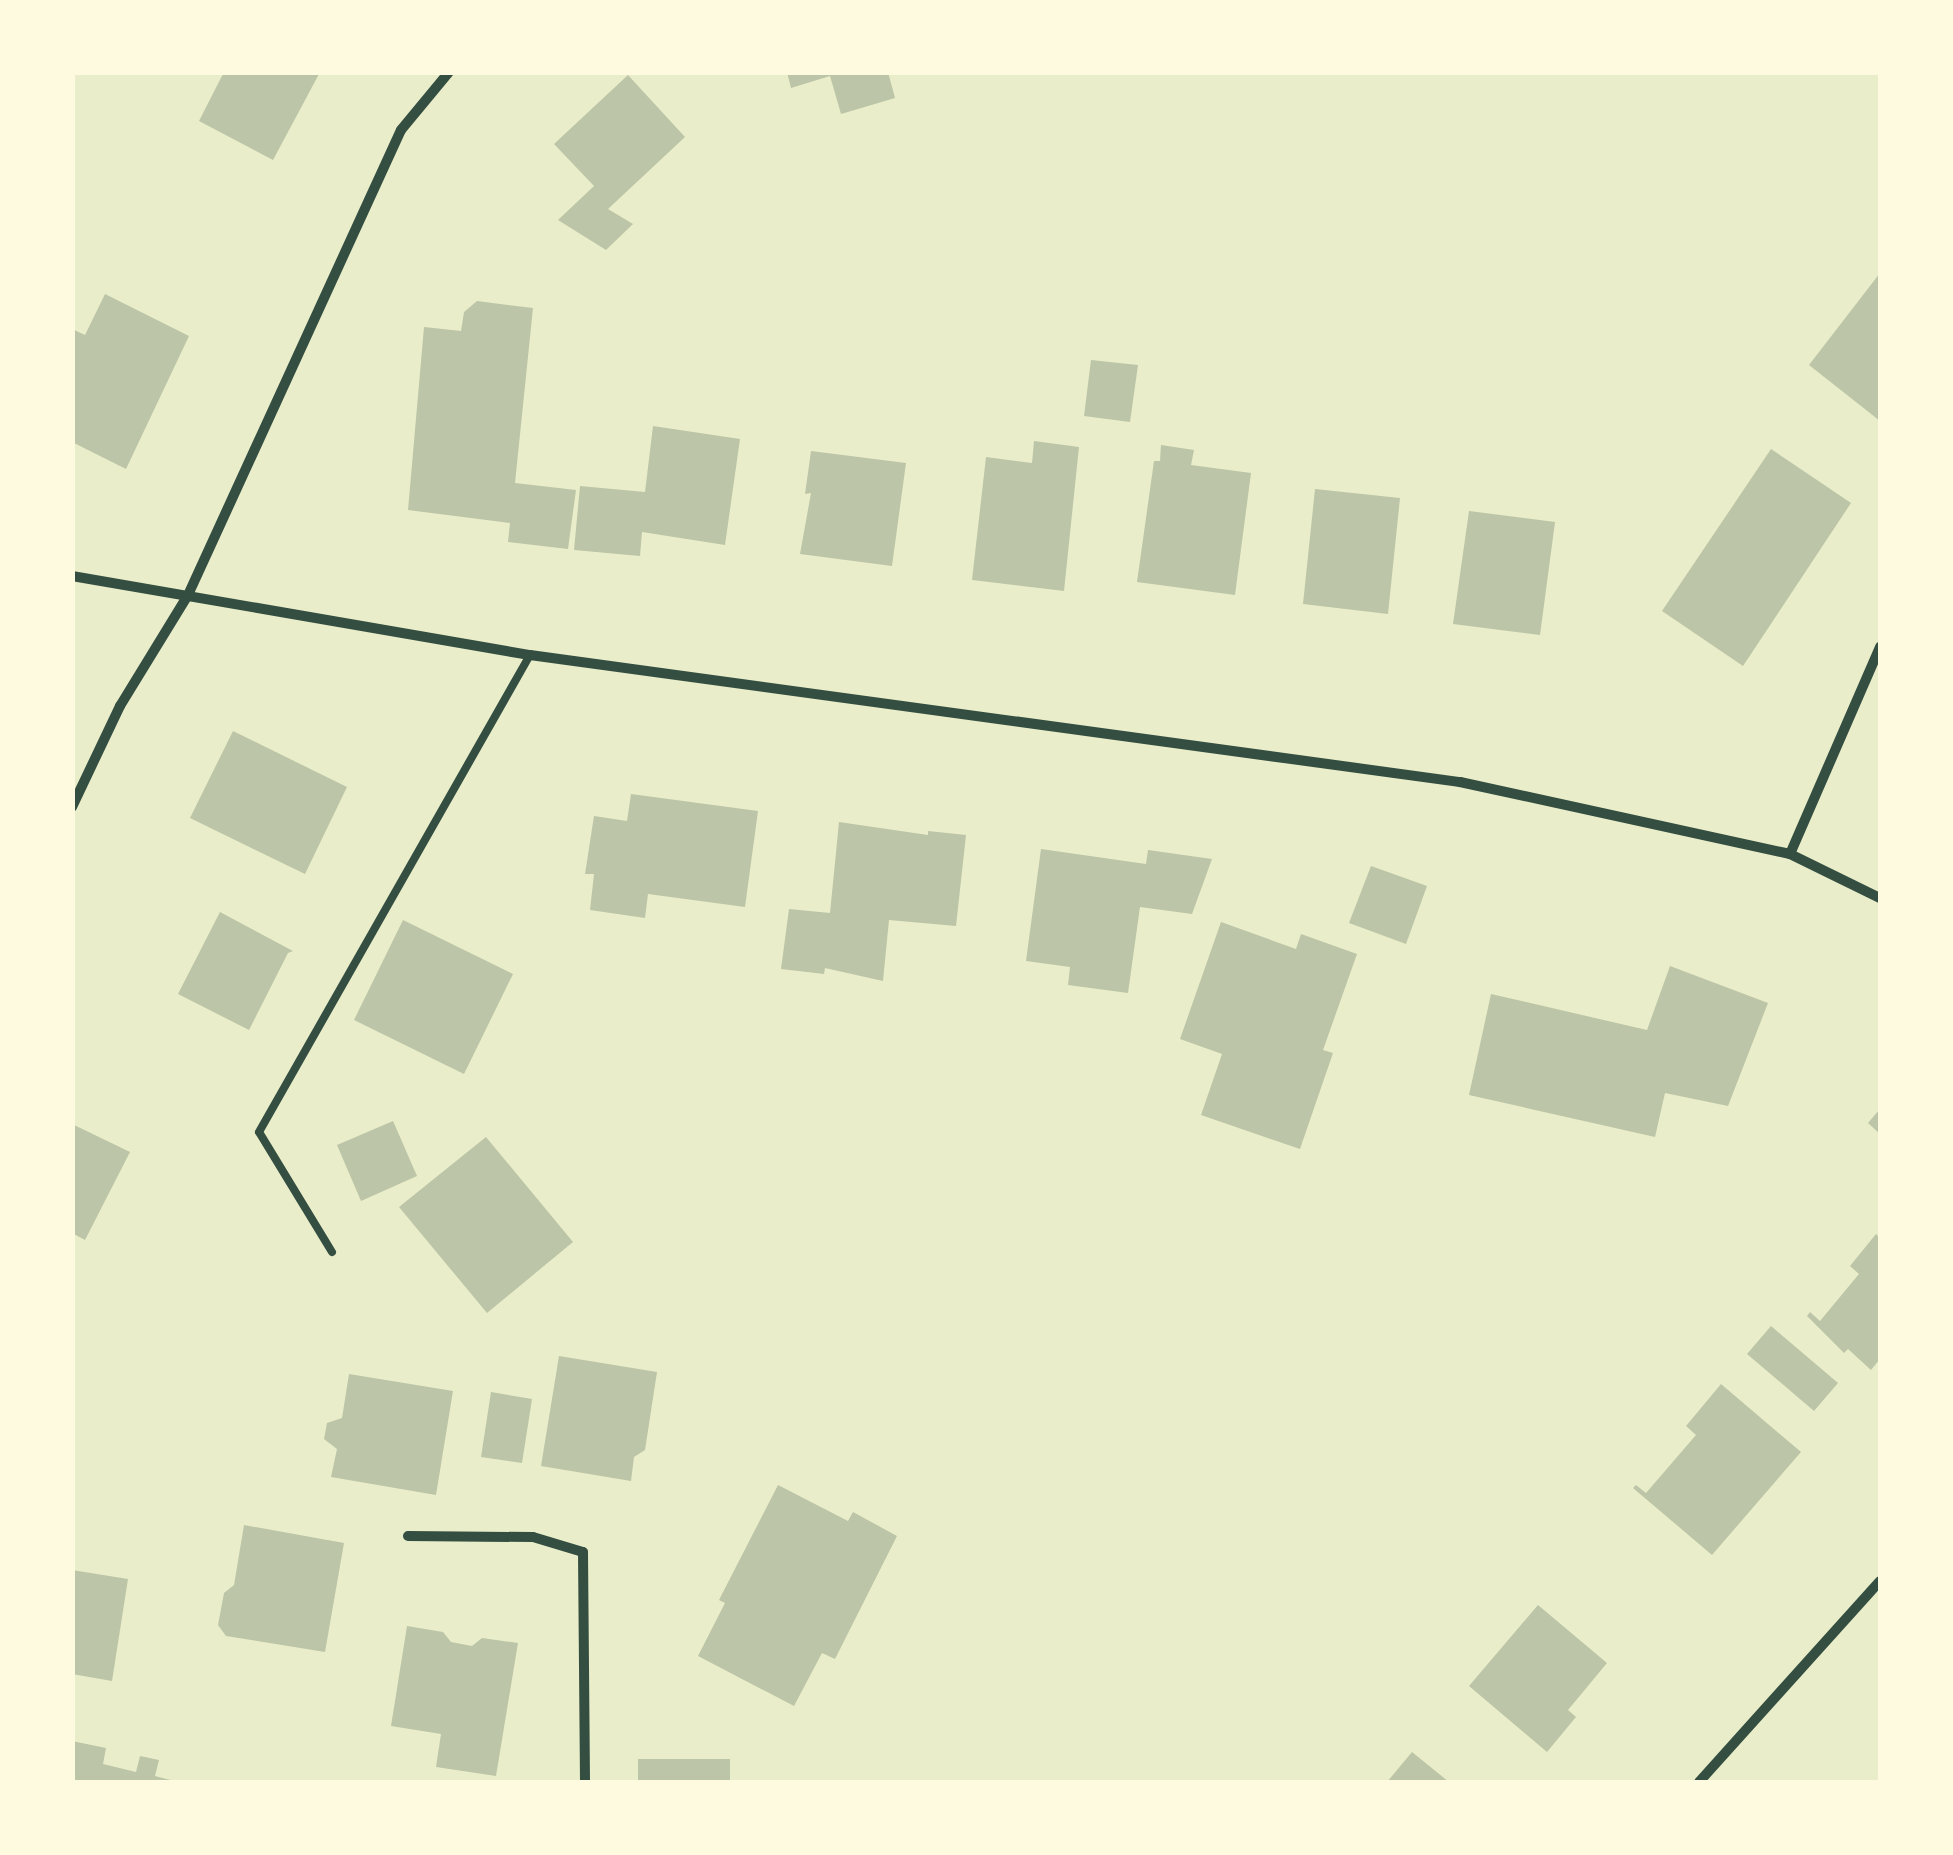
<!DOCTYPE html>
<html>
<head>
<meta charset="utf-8">
<style>
  body { margin:0 }
  #map { position:relative; width:1953px; height:1855px; overflow:hidden; background:#e9edc9; font-family:Mulish,sans-serif }
  div>[style] { position:absolute }
  .building>* { inset:0; background:#bcc5a7 }
  .service>* { height:8px; margin:-4px; padding:0 4px; transform-origin:4px; border-radius:4px; background:#344e41 }
  .minor>* { height:10px; margin:-5px; padding:0 5px; transform-origin:5px; border-radius:5px; background:#344e41 }
  span { translate:-50% -50%; white-space:nowrap; text-align:center; line-height:1.15; -webkit-text-stroke:10px #fefae0; paint-order:stroke }
  .frame { position:absolute; inset:0; border:75px solid #fefae0; pointer-events:none }
</style>
</head>
<body>
<div id="map">
  <div class="building">
    <i style="clip-path:polygon(224px 72px,319px 74px,273px 160px,199px 121px)"></i>
    <i style="clip-path:polygon(787px 72px,888px 72px,895px 98px,841px 114px,830px 76px,791px 88px)"></i>
    <i style="clip-path:polygon(628px 75px,685px 137px,608px 209px,633px 224px,606px 250px,558px 220px,594px 186px,554px 144px)"></i>
    <i style="clip-path:polygon(1880px 273px,1880px 421px,1809px 365px)"></i>
    <i style="clip-path:polygon(105px 294px,189px 336px,126px 469px,72px 442px,72px 329px,85px 335px)"></i>
    <i style="clip-path:polygon(477px 301px,533px 308px,515px 483px,576px 490px,568px 549px,508px 542px,510px 523px,408px 510px,424px 327px,461px 331px,464px 312px)"></i>
    <i style="clip-path:polygon(1091px 360px,1138px 365px,1130px 422px,1084px 416px)"></i>
    <i style="clip-path:polygon(653px 426px,740px 439px,725px 545px,642px 532px,640px 556px,574px 550px,580px 486px,645px 492px)"></i>
    <i style="clip-path:polygon(1034px 441px,1079px 447px,1064px 591px,972px 580px,986px 457px,1032px 463px)"></i>
    <i style="clip-path:polygon(1161px 445px,1194px 450px,1191px 465px,1251px 473px,1235px 595px,1137px 582px,1154px 461px,1160px 461px)"></i>
    <i style="clip-path:polygon(1771px 449px,1851px 503px,1743px 666px,1662px 611px)"></i>
    <i style="clip-path:polygon(811px 451px,906px 463px,892px 566px,800px 554px,811px 493px,805px 494px)"></i>
    <i style="clip-path:polygon(1315px 489px,1400px 498px,1388px 614px,1303px 604px)"></i>
    <i style="clip-path:polygon(1469px 511px,1555px 522px,1540px 635px,1453px 624px)"></i>
    <i style="clip-path:polygon(233px 731px,347px 787px,305px 874px,190px 818px)"></i>
    <i style="clip-path:polygon(631px 794px,758px 811px,745px 907px,648px 894px,645px 918px,590px 910px,594px 874px,585px 874px,594px 816px,627px 821px)"></i>
    <i style="clip-path:polygon(839px 822px,928px 835px,928px 831px,966px 835px,956px 926px,889px 920px,883px 981px,825px 968px,824px 974px,781px 969px,789px 909px,830px 913px)"></i>
    <i style="clip-path:polygon(1041px 849px,1146px 864px,1148px 850px,1212px 859px,1192px 914px,1140px 907px,1128px 993px,1068px 985px,1070px 967px,1026px 961px)"></i>
    <i style="clip-path:polygon(1371px 866px,1427px 886px,1406px 944px,1349px 923px)"></i>
    <i style="clip-path:polygon(220px 912px,293px 951px,288px 953px,249px 1030px,178px 994px)"></i>
    <i style="clip-path:polygon(403px 920px,513px 974px,464px 1074px,354px 1020px)"></i>
    <i style="clip-path:polygon(1221px 922px,1296px 949px,1301px 934px,1357px 954px,1323px 1050px,1333px 1053px,1300px 1149px,1201px 1115px,1222px 1054px,1180px 1039px)"></i>
    <i style="clip-path:polygon(1670px 966px,1768px 1003px,1728px 1106px,1665px 1093px,1655px 1137px,1469px 1095px,1491px 994px,1647px 1030px)"></i>
    <i style="clip-path:polygon(1880px 1109px,1880px 1134px,1868px 1123px)"></i>
    <i style="clip-path:polygon(393px 1121px,417px 1176px,361px 1201px,337px 1145px)"></i>
    <i style="clip-path:polygon(72px 1124px,130px 1152px,85px 1240px,72px 1233px)"></i>
    <i style="clip-path:polygon(486px 1137px,573px 1242px,487px 1313px,399px 1207px)"></i>
    <i style="clip-path:polygon(1876px 1234px,1880px 1238px,1880px 1359px,1871px 1370px,1848px 1349px,1844px 1353px,1807px 1316px,1810px 1312px,1820px 1321px,1859px 1274px,1850px 1266px)"></i>
    <i style="clip-path:polygon(1771px 1326px,1838px 1383px,1814px 1411px,1747px 1354px)"></i>
    <i style="clip-path:polygon(559px 1356px,657px 1372px,645px 1450px,634px 1457px,631px 1481px,541px 1466px)"></i>
    <i style="clip-path:polygon(349px 1374px,453px 1391px,436px 1495px,331px 1477px,337px 1449px,324px 1439px,327px 1423px,342px 1418px)"></i>
    <i style="clip-path:polygon(1721px 1384px,1801px 1452px,1712px 1555px,1633px 1488px,1636px 1485px,1646px 1493px,1696px 1435px,1686px 1426px)"></i>
    <i style="clip-path:polygon(491px 1392px,532px 1399px,522px 1463px,481px 1457px)"></i>
    <i style="clip-path:polygon(778px 1485px,848px 1521px,853px 1512px,897px 1536px,835px 1659px,822px 1653px,794px 1706px,698px 1656px,725px 1603px,719px 1600px)"></i>
    <i style="clip-path:polygon(244px 1525px,344px 1543px,325px 1652px,226px 1636px,218px 1625px,224px 1593px,234px 1585px)"></i>
    <i style="clip-path:polygon(72px 1570px,128px 1579px,112px 1681px,72px 1674px)"></i>
    <i style="clip-path:polygon(1538px 1605px,1607px 1663px,1568px 1710px,1576px 1717px,1547px 1752px,1469px 1686px)"></i>
    <i style="clip-path:polygon(407px 1626px,443px 1632px,451px 1642px,472px 1646px,482px 1638px,518px 1643px,496px 1776px,436px 1767px,441px 1734px,391px 1726px)"></i>
    <i style="clip-path:polygon(72px 1741px,106px 1748px,103px 1764px,136px 1772px,140px 1756px,159px 1760px,155px 1776px,178px 1782px,72px 1782px)"></i>
    <i style="clip-path:polygon(1412px 1752px,1449px 1782px,1387px 1782px)"></i>
    <i style="clip-path:polygon(638px 1759px,730px 1759px,730px 1782px,638px 1782px)"></i>
  </div>
  <div class="service">
    <i style="left:332px;top:1252px;width:140px;rotate:-121.3deg"></i>
    <i style="left:259px;top:1132px;width:549px;rotate:-60.4deg"></i>
  </div>
  <div class="minor">
    <i style="left:72px;top:576px;width:465px;rotate:9.8deg"></i>
    <i style="left:530px;top:655px;width:939px;rotate:7.78deg"></i>
    <i style="left:1460px;top:782px;width:338px;rotate:12.3deg"></i>
    <i style="left:1790px;top:854px;width:100px;rotate:26.1deg"></i>
    <i style="left:72px;top:807px;width:112px;rotate:-64.6deg"></i>
    <i style="left:120px;top:706px;width:130px;rotate:-58.5deg"></i>
    <i style="left:188px;top:595px;width:511px;rotate:-65.39deg"></i>
    <i style="left:401px;top:130px;width:75px;rotate:-50.4deg"></i>
    <i style="left:1790px;top:854px;width:226px;rotate:-66.5deg"></i>
    <i style="left:408px;top:1536px;width:125px;rotate:0.5deg"></i>
    <i style="left:533px;top:1537px;width:52px;rotate:16.7deg"></i>
    <i style="left:583px;top:1552px;width:230px;rotate:89.5deg"></i>
    <i style="left:1699px;top:1782px;width:270px;rotate:-48deg"></i>
  </div>
  <div class="frame"></div>
</div>
</body>
</html>
